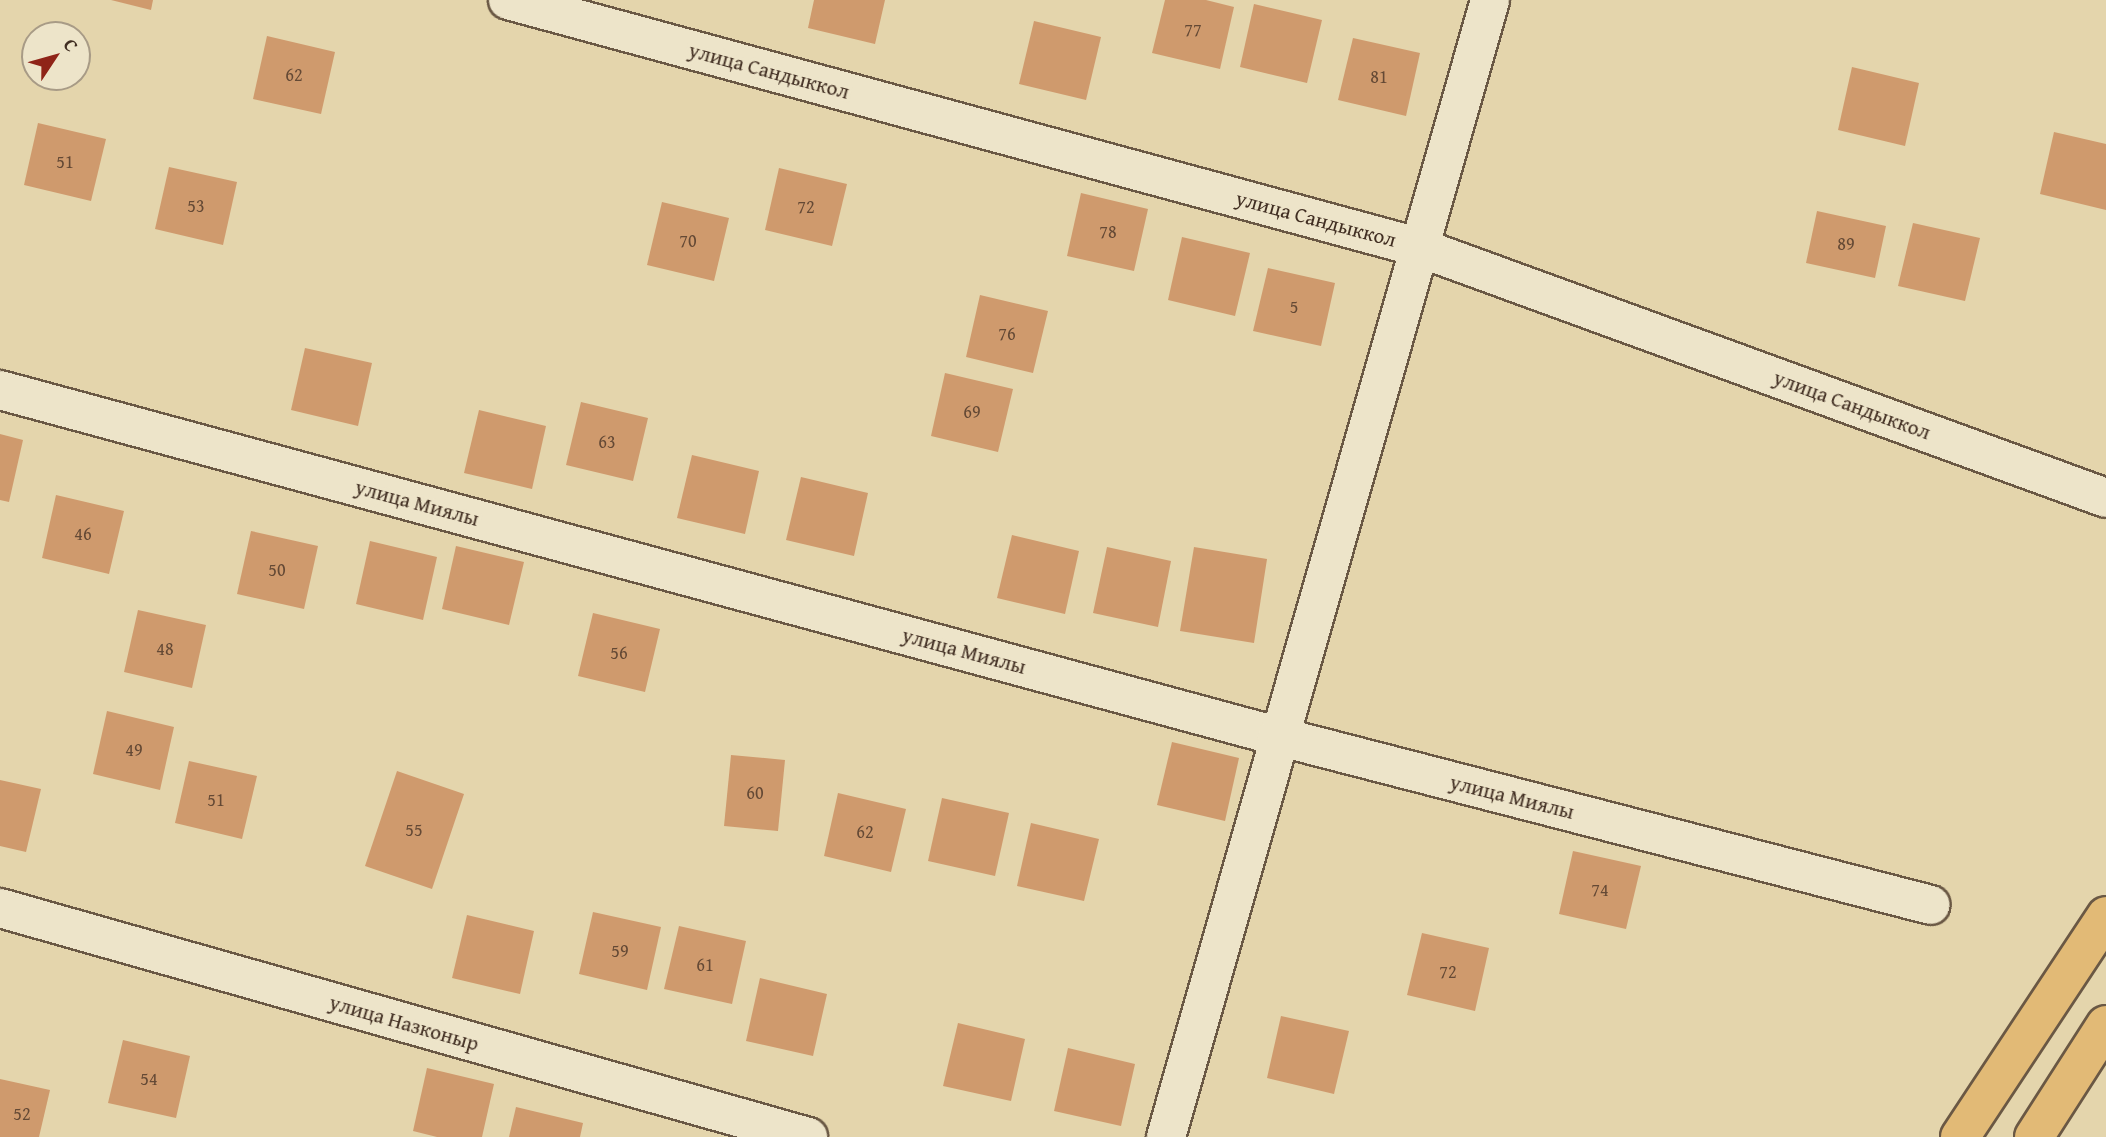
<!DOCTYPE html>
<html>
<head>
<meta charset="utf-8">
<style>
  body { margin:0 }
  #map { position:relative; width:2106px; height:1137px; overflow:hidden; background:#e4d5ac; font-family:"Gentium Book Plus",serif }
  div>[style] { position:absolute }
  .building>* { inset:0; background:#cf9a6d }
  .roads { filter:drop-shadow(2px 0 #6a5844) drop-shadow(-2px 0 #6a5844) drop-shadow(0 2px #6a5844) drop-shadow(0 -2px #6a5844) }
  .street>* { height:38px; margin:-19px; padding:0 19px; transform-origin:19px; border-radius:19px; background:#ede4c9 }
  .primary>* { height:38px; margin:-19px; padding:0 19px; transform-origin:19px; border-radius:19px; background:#e2ba76 }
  span { translate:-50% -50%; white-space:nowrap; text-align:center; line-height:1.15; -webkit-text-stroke:6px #ede4c9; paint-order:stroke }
  .number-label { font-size:18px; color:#644935 }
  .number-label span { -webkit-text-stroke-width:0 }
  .street-label { font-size:21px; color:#412e22 }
  .north { position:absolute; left:21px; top:21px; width:70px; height:70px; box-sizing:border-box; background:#ede4c9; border:2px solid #a89b86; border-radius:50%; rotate:54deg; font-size:19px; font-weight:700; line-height:28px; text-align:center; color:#412e22 }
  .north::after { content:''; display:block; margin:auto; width:24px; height:32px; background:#8f2418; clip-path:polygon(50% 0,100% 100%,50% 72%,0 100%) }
</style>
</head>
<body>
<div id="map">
  <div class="building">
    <i style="clip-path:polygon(111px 0,153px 0,151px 10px)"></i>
    <i style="clip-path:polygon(814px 0,885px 0,875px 44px,808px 28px)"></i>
    <i style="clip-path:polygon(1165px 0,1206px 0,1234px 7px,1220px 69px,1152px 53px)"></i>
    <i style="clip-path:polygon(1254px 4px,1322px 20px,1307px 83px,1240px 67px)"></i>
    <i style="clip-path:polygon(1034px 21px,1101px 37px,1086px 100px,1019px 84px)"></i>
    <i style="clip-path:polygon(267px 36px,335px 52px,321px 114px,253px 99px)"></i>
    <i style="clip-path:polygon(1353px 38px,1420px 53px,1406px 116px,1338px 100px)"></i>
    <i style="clip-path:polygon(1852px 67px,1919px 83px,1905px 146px,1838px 130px)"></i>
    <i style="clip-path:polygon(38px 123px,106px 139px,91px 201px,24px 185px)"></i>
    <i style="clip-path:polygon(2054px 132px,2106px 144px,2106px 210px,2040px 194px)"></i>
    <i style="clip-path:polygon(169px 167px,237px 182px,223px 245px,155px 229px)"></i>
    <i style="clip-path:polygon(779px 168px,847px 184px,832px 246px,765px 230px)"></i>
    <i style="clip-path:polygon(1081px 193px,1148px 209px,1134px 271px,1067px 256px)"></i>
    <i style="clip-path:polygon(662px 202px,729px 218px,714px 281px,647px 265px)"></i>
    <i style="clip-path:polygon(1817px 211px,1886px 226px,1875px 278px,1806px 263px)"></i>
    <i style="clip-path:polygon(1913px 223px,1980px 238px,1965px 301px,1898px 286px)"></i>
    <i style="clip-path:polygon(1182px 237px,1250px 253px,1235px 316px,1168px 300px)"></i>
    <i style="clip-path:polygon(1268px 268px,1335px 283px,1321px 346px,1253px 331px)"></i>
    <i style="clip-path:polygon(980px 295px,1048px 311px,1033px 373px,966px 357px)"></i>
    <i style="clip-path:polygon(305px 348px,372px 363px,358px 426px,291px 410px)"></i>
    <i style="clip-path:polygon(945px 373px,1013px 389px,998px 452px,931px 436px)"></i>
    <i style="clip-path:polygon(581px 402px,648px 418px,633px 481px,566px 465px)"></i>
    <i style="clip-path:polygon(479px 410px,546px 426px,532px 489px,464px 473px)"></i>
    <i style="clip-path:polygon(0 434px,23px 440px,9px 502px,0 500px)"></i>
    <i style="clip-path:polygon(692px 455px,759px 471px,745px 534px,677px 518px)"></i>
    <i style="clip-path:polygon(801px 477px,868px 493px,854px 556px,786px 540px)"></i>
    <i style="clip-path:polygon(56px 495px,124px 511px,109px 574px,42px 558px)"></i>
    <i style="clip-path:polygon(251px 531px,318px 546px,304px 609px,237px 594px)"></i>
    <i style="clip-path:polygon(1012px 535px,1079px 551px,1065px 614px,997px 598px)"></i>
    <i style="clip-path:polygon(370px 541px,437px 557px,423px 620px,356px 604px)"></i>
    <i style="clip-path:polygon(456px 546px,524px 562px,509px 625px,442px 609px)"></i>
    <i style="clip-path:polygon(1107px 547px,1171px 561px,1158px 627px,1093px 613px)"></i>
    <i style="clip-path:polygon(1194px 547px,1267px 559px,1254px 643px,1180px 631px)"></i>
    <i style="clip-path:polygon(138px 610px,206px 625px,192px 688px,124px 672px)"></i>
    <i style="clip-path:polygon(593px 613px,660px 629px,645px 692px,578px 676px)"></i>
    <i style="clip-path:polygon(107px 711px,174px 727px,160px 790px,93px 774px)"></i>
    <i style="clip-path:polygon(1172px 742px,1239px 758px,1225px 821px,1157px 805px)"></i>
    <i style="clip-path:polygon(731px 755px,785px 760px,778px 831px,724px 826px)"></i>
    <i style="clip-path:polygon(189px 761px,257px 776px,242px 839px,175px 823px)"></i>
    <i style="clip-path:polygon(397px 771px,464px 794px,432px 889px,365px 866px)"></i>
    <i style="clip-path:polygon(0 780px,41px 789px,26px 852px,0 846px)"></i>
    <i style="clip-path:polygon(838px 793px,906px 809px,891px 872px,824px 856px)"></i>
    <i style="clip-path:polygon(942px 798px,1009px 813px,995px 876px,928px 861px)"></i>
    <i style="clip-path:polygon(1031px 823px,1099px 839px,1084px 901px,1017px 886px)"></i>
    <i style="clip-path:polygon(1573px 851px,1641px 866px,1626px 929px,1559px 914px)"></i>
    <i style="clip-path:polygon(593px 912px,661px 927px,647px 990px,579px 974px)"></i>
    <i style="clip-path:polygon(467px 915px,534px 931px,520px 994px,452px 978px)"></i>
    <i style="clip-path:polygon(679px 926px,746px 941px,732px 1004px,664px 989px)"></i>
    <i style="clip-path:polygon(1422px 933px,1489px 948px,1475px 1011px,1407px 995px)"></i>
    <i style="clip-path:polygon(760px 978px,827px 994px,813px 1056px,746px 1041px)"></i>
    <i style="clip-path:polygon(1281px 1016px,1349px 1031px,1334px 1094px,1267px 1078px)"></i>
    <i style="clip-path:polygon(958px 1023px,1025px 1039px,1011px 1101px,943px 1086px)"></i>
    <i style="clip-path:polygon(123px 1040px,190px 1056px,176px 1118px,108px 1103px)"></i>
    <i style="clip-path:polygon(1068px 1048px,1135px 1064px,1121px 1126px,1054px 1111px)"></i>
    <i style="clip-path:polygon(427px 1068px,494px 1084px,482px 1137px,437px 1137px,413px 1131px)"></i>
    <i style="clip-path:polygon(0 1079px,50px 1090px,39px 1137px,0 1137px)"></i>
    <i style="clip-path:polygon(516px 1107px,583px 1123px,580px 1137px,509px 1137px)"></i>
  </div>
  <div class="roads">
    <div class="street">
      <i style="left:508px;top:0;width:943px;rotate:15.19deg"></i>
      <i style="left:1418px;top:247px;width:732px;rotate:20.04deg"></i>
      <i style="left:0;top:390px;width:1323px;rotate:15.16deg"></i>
      <i style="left:1277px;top:736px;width:675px;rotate:14.49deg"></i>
      <i style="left:0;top:908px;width:840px;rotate:15.82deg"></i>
      <i style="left:1166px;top:1137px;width:1182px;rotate:-74.09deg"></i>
    </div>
    <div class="primary">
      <i style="left:1960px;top:1137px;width:265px;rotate:-56.5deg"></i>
      <i style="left:2034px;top:1137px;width:133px;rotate:-57.3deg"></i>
    </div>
  </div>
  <div class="number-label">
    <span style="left:1193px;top:30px">77</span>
    <span style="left:294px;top:75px">62</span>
    <span style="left:1379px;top:77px">81</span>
    <span style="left:65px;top:162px">51</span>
    <span style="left:196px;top:206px">53</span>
    <span style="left:806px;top:207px">72</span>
    <span style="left:1108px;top:232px">78</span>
    <span style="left:688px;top:241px">70</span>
    <span style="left:1846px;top:244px">89</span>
    <span style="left:1294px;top:307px">5</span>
    <span style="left:1007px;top:334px">76</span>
    <span style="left:972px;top:412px">69</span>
    <span style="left:607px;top:442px">63</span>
    <span style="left:83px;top:534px">46</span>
    <span style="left:277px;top:570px">50</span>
    <span style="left:165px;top:649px">48</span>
    <span style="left:619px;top:653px">56</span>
    <span style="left:134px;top:750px">49</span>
    <span style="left:755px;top:793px">60</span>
    <span style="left:216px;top:800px">51</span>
    <span style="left:414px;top:830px">55</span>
    <span style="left:865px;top:832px">62</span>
    <span style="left:1600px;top:890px">74</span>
    <span style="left:620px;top:951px">59</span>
    <span style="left:705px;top:965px">61</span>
    <span style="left:1448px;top:972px">72</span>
    <span style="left:149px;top:1079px">54</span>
    <span style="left:22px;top:1114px">52</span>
  </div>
  <div class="street-label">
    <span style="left:769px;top:71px;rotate:15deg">улица Сандыккол</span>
    <span style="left:1316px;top:219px;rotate:15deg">улица Сандыккол</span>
    <span style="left:1852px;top:405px;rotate:20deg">улица Сандыккол</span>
    <span style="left:417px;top:503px;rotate:15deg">улица Миялы</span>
    <span style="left:964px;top:651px;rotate:15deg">улица Миялы</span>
    <span style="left:1512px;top:797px;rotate:14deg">улица Миялы</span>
    <span style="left:404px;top:1023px;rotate:16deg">улица Назконыр</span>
  </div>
  <div class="north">С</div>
</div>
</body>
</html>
